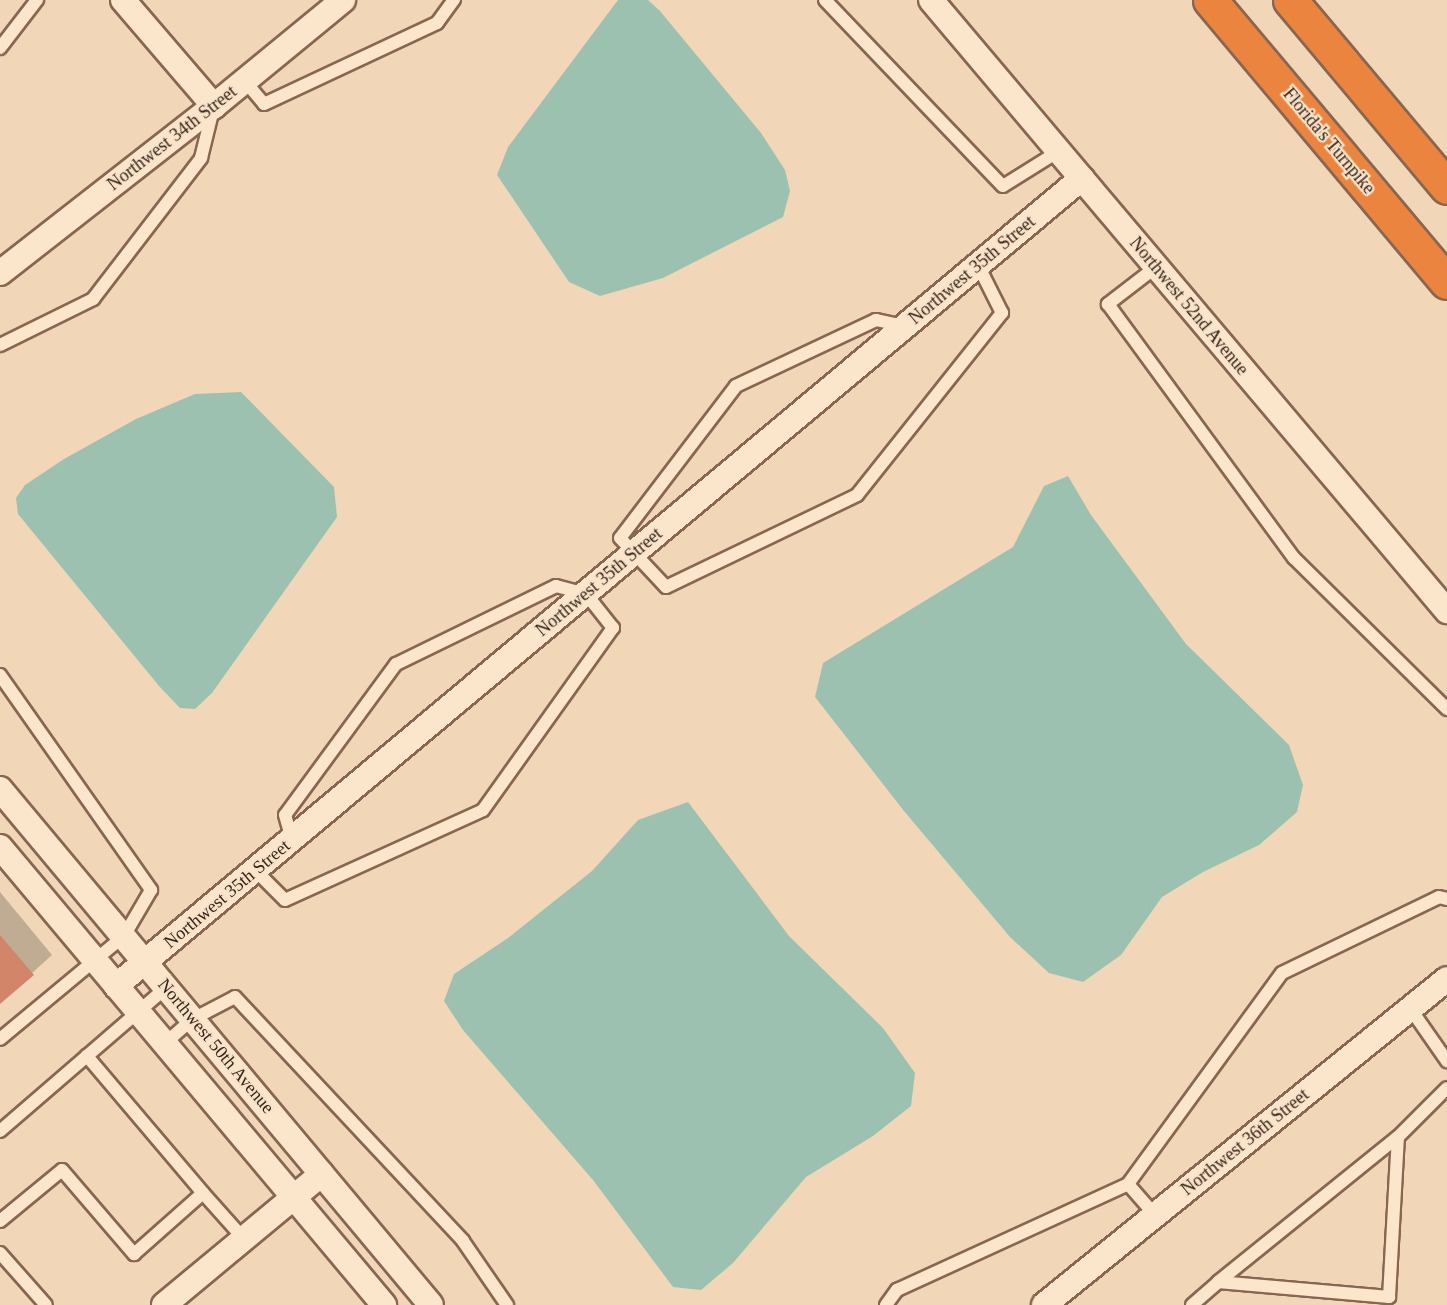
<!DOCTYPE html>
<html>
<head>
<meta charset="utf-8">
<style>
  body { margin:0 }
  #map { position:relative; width:1447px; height:1305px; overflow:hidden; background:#f1d7b8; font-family:Georgia,serif }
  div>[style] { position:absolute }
  .water>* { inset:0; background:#9dc1b1 }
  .shadow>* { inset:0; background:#0003 }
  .building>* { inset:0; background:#d3856a }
  .roads { filter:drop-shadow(2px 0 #886652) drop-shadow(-2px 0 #886652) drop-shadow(0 2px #886652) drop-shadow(0 -2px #886652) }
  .lane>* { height:12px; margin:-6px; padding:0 6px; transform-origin:6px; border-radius:6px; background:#fce6cb }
  .street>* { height:24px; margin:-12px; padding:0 12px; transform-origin:12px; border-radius:12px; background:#fce6cb }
  .highway>* { height:33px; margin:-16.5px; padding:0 16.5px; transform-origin:16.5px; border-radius:16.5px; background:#eb843e }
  span { translate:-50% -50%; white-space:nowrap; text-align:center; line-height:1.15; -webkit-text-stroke:4.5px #f8e3c8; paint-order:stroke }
  .street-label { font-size:18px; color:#362219 }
</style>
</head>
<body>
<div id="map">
  <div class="water">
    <i style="clip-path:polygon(618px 0,648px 0,660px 11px,761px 133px,785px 170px,790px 191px,783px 217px,663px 278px,600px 296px,569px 282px,497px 175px,508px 147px)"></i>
    <i style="clip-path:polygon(241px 392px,334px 487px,337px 517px,212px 693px,195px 709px,180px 708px,159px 686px,18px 514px,16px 498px,25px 485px,64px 459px,136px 419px,195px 394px)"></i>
    <i style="clip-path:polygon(1068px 476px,1091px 515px,1186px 644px,1289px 745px,1303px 785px,1297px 812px,1259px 845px,1203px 872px,1162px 897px,1121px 955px,1083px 982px,1049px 973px,1010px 937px,904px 811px,815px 697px,823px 663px,1013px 547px,1044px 486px)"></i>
    <i style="clip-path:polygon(688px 802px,789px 936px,883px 1028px,915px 1073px,911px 1106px,873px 1136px,806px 1177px,733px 1263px,701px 1290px,673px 1287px,593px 1180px,463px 1030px,444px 1001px,454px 974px,508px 938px,592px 871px,638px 820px)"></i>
  </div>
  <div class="shadow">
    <i style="clip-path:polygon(0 892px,52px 955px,0 1002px)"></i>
  </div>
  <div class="building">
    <i style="clip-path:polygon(0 935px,34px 975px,0 1004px)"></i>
  </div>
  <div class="roads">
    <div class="lane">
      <i style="left:825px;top:0;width:257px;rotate:46.3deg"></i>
      <i style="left:1003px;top:186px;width:66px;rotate:-32deg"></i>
      <i style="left:0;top:48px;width:61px;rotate:-52.4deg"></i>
      <i style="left:244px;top:80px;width:31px;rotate:50deg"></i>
      <i style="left:264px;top:104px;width:191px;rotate:-25.1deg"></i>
      <i style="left:437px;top:23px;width:29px;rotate:-54deg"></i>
      <i style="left:1156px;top:267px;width:61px;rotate:142.4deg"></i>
      <i style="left:1108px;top:304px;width:315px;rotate:53.8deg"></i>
      <i style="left:1294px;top:558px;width:215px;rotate:44.6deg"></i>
      <i style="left:904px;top:326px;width:29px;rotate:-168deg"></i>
      <i style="left:876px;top:320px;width:155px;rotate:154.8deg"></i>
      <i style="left:736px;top:386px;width:191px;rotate:127.3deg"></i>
      <i style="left:620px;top:538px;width:67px;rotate:46.8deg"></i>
      <i style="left:666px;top:587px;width:212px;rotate:-25.7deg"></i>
      <i style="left:857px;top:495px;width:233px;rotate:-51.5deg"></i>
      <i style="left:1002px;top:313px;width:54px;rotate:-116.6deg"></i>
      <i style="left:0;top:345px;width:104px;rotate:-26.3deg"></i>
      <i style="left:93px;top:299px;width:178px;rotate:-52.5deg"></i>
      <i style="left:201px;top:158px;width:50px;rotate:-76.2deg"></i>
      <i style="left:0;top:675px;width:263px;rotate:54.9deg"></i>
      <i style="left:151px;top:890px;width:53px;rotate:120.4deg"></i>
      <i style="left:124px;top:936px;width:161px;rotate:140.3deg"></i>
      <i style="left:255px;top:870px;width:42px;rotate:45deg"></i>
      <i style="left:285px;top:900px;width:217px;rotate:-24.4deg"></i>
      <i style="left:483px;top:810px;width:224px;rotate:-54.5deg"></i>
      <i style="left:613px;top:628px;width:43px;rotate:-128.5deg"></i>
      <i style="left:586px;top:594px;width:31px;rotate:-165deg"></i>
      <i style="left:556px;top:586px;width:178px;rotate:154deg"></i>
      <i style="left:396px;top:664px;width:187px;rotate:126.3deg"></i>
      <i style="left:285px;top:815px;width:25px;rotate:74deg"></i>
      <i style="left:1410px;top:1008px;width:65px;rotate:55.1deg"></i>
      <i style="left:164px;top:1044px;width:38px;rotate:-41deg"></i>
      <i style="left:193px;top:1019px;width:47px;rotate:-27.6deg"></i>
      <i style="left:235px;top:997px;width:334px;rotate:46.9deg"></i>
      <i style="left:463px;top:1241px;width:78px;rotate:55.5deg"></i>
      <i style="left:0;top:1131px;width:221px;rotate:-40.8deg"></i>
      <i style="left:203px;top:1193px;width:62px;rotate:48.3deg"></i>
      <i style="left:1155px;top:1215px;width:41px;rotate:-131.1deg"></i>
      <i style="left:1128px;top:1184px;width:261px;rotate:-53.9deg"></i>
      <i style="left:1282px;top:973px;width:174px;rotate:-25.8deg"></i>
      <i style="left:1439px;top:897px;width:8px;rotate:14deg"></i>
      <i style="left:0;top:1221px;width:80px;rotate:-39.4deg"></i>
      <i style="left:62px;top:1170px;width:111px;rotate:49.4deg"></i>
      <i style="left:134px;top:1254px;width:92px;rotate:-41.5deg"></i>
      <i style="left:203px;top:1193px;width:180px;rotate:-130.3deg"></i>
      <i style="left:0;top:1253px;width:69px;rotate:48.5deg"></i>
      <i style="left:1218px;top:1282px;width:231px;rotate:-38.9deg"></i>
      <i style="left:886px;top:1305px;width:19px;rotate:-54deg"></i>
      <i style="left:897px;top:1290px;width:254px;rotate:-24.6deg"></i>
      <i style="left:1192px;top:1305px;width:35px;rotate:-41deg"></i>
      <i style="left:1218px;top:1282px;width:172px;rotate:5deg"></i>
      <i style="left:1389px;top:1297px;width:160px;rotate:-86.8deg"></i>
      <i style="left:1398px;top:1137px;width:69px;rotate:-45deg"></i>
    </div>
    <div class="street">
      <i style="left:123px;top:0;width:140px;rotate:49.4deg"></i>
      <i style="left:931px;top:0;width:800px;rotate:49.82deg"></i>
      <i style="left:0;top:273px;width:271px;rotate:-38deg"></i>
      <i style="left:214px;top:106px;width:167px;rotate:-39.4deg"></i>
      <i style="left:0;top:789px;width:672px;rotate:50.13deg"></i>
      <i style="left:0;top:847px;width:598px;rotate:50.02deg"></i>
      <i style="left:116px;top:986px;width:1259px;rotate:-39.91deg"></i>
      <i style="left:164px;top:1305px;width:205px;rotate:-39.7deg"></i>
      <i style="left:1044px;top:1305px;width:518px;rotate:-38.97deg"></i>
    </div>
    <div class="highway">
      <i style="left:1210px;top:0;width:368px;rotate:50deg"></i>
      <i style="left:1290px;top:0;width:244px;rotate:50deg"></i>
    </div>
  </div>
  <div class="street-label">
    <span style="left:172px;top:138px;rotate:-38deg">Northwest 34th Street</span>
    <span style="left:1329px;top:141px;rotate:50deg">Florida's Turnpike</span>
    <span style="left:972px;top:270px;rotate:-40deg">Northwest 35th Street</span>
    <span style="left:1189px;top:306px;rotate:50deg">Northwest 52nd Avenue</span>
    <span style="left:599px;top:582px;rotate:-40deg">Northwest 35th Street</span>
    <span style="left:227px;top:894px;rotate:-40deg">Northwest 35th Street</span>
    <span style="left:216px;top:1046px;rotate:50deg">Northwest 50th Avenue</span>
    <span style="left:1245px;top:1142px;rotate:-39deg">Northwest 36th Street</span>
  </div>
</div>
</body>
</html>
